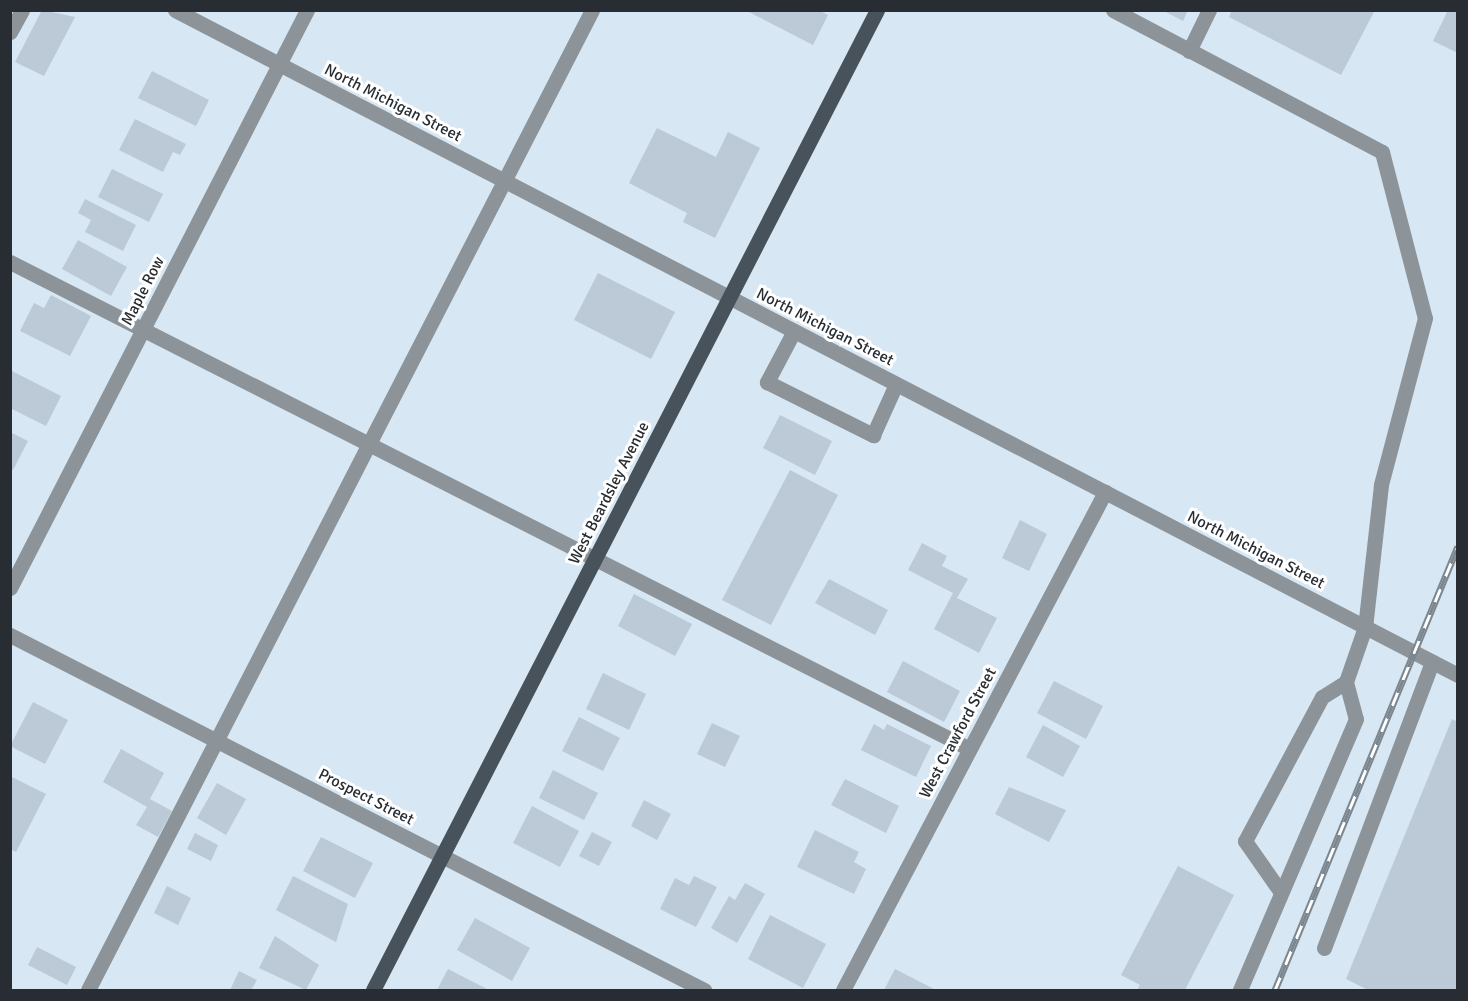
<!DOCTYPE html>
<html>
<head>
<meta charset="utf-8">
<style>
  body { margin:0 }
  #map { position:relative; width:1468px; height:1001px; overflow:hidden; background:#d8e7f4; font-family:Signika,sans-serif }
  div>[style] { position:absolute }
  .building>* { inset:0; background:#bbcad6 }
  .minor>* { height:15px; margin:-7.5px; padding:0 7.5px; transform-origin:7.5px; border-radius:7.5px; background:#8d9499 }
  .major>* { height:15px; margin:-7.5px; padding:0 7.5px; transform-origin:7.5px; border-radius:7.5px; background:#47525b }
  .rail>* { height:7px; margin-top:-3.5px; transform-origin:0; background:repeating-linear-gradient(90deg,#fff 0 14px,#7c868f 0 28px); box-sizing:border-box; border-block:2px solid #7c868f }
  span { translate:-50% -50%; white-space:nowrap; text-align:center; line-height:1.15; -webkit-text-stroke:6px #fff; paint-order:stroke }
  .street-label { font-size:16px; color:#272d32 }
  .frame { position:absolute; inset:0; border:12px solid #272d32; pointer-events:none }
</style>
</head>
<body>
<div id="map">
  <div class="building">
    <i style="clip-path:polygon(42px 10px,75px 17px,44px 76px,15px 62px)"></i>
    <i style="clip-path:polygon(745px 10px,818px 10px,828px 15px,813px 45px)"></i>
    <i style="clip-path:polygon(1162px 10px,1188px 10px,1183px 21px)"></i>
    <i style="clip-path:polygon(1232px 10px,1375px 10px,1341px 75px,1229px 17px)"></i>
    <i style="clip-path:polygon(1448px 10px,1458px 10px,1458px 53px,1433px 41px)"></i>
    <i style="clip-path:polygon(152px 71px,209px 100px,196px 126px,138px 98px)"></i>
    <i style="clip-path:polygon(135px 119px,186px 144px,180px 155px,173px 152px,163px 172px,119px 150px)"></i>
    <i style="clip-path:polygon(657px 128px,716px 157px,728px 132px,760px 148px,715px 238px,683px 222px,687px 213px,629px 183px)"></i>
    <i style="clip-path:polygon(112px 169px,163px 194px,149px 222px,98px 197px)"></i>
    <i style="clip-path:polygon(85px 199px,136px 225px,123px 251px,85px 232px,91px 220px,78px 213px)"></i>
    <i style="clip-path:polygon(78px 240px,127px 267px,111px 296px,62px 269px)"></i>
    <i style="clip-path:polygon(598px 273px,675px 312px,651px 359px,574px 320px)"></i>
    <i style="clip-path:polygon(51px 295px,91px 316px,70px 356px,20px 331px,34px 303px,44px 308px)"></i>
    <i style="clip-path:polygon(10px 370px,61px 396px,46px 426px,10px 408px)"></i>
    <i style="clip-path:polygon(780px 415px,832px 441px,815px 475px,763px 448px)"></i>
    <i style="clip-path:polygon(10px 432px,28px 441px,13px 470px,10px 469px)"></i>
    <i style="clip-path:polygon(790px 470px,838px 495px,771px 625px,722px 600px)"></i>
    <i style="clip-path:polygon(1020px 520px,1047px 534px,1029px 571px,1002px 558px)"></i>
    <i style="clip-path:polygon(922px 543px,947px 556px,942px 566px,968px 579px,957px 598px,997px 618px,979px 653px,934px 629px,953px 593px,908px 570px)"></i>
    <i style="clip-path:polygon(829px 579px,888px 610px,875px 635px,815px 603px)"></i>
    <i style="clip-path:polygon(634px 594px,692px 624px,675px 656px,618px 626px)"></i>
    <i style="clip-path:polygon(903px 661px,960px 691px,944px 722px,887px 692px)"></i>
    <i style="clip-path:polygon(603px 673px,646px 694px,629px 730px,586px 709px)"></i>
    <i style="clip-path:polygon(1054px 681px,1103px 706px,1086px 739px,1037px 713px)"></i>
    <i style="clip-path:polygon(33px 702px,68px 720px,45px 764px,10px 746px)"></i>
    <i style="clip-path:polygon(579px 717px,620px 738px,603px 771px,562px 751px)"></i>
    <i style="clip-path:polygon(1452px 719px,1458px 722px,1458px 990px,1368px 990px,1346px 979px)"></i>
    <i style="clip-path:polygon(712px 723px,740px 736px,725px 767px,697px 754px)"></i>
    <i style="clip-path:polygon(874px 724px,884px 730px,887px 724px,931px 746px,916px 777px,861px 750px)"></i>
    <i style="clip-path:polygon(1043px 725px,1080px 746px,1063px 777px,1026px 757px)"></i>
    <i style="clip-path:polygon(121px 749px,164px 773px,150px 799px,172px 811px,158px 837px,136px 825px,147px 807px,103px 782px)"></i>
    <i style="clip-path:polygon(553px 770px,598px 793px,584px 820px,539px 798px)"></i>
    <i style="clip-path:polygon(10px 776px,46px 794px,16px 852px,10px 849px)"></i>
    <i style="clip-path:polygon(845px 779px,899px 806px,886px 833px,831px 805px)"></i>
    <i style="clip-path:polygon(217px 783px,246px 799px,226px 835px,197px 818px)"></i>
    <i style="clip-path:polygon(1009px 787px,1066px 810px,1049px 842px,995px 814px)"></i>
    <i style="clip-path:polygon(644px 800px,671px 814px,657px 840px,631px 826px)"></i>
    <i style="clip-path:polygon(532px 806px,579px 831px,560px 867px,513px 843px)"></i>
    <i style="clip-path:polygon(815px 830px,859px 852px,854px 862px,866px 869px,854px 894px,797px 867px)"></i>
    <i style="clip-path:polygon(592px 832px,612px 842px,599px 866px,579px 856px)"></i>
    <i style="clip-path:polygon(195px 833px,218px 845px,211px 861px,187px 849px)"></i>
    <i style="clip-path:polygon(321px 837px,373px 863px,355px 898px,303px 871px)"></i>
    <i style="clip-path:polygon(1178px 866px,1234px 895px,1185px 990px,1137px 990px,1140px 985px,1121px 975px)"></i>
    <i style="clip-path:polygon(293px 876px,348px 904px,336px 942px,276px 910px)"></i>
    <i style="clip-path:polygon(694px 876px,717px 887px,696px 927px,660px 909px,675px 878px,689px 885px)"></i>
    <i style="clip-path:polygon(745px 883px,765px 894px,737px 943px,711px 928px,729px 896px,735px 900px)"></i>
    <i style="clip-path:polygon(167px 886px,191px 898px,178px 925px,154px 913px)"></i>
    <i style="clip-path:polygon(770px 915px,826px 944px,803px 988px,748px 959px)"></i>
    <i style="clip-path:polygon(475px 918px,530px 948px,512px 981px,457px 950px)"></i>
    <i style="clip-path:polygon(275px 936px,319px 965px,306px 990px,259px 968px)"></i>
    <i style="clip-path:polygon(37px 947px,76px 967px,67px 985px,28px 965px)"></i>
    <i style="clip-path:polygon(448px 969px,489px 990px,437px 990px)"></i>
    <i style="clip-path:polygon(895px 969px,936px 990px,884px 990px)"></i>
    <i style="clip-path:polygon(239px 971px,257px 980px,251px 990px,230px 990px)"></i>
  </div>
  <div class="minor">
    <i style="left:175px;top:10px;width:1445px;rotate:27.4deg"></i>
    <i style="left:1113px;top:10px;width:304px;rotate:27.8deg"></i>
    <i style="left:1382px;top:152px;width:171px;rotate:75.5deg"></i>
    <i style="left:1425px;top:318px;width:173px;rotate:104.8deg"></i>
    <i style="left:1381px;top:485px;width:143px;rotate:96.4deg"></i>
    <i style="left:1365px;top:627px;width:58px;rotate:109.1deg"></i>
    <i style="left:1346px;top:682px;width:38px;rotate:75deg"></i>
    <i style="left:1356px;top:719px;width:295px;rotate:113.2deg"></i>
    <i style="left:10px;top:32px;width:25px;rotate:-61deg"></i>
    <i style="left:1189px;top:51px;width:46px;rotate:-64deg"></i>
    <i style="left:10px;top:262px;width:1076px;rotate:26.9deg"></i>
    <i style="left:794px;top:331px;width:58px;rotate:117.9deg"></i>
    <i style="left:767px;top:382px;width:119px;rotate:26.6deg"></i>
    <i style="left:873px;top:435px;width:56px;rotate:-65.7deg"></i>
    <i style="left:10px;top:588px;width:650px;rotate:-62.8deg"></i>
    <i style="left:10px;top:635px;width:780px;rotate:27.09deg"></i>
    <i style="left:1280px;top:891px;width:61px;rotate:-125deg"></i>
    <i style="left:1245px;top:841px;width:163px;rotate:-61.9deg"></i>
    <i style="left:1322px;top:697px;width:28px;rotate:-32deg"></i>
    <i style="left:1324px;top:948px;width:306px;rotate:-69.3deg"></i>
    <i style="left:88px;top:990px;width:1102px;rotate:-62.78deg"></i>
    <i style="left:843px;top:990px;width:563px;rotate:-62.25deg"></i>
  </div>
  <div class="major">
    <i style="left:373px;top:990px;width:1102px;rotate:-62.78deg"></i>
  </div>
  <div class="rail">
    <i style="left:1275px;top:990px;width:480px;rotate:-67.6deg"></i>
  </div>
  <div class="street-label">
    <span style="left:393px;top:103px;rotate:27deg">North Michigan Street</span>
    <span style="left:143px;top:291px;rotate:-63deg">Maple Row</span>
    <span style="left:825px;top:327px;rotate:27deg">North Michigan Street</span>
    <span style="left:609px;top:493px;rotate:-63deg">West Beardsley Avenue</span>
    <span style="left:1256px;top:550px;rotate:27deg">North Michigan Street</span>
    <span style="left:958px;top:733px;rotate:-62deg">West Crawford Street</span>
    <span style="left:366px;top:797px;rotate:27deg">Prospect Street</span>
  </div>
  <div class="frame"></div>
</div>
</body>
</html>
